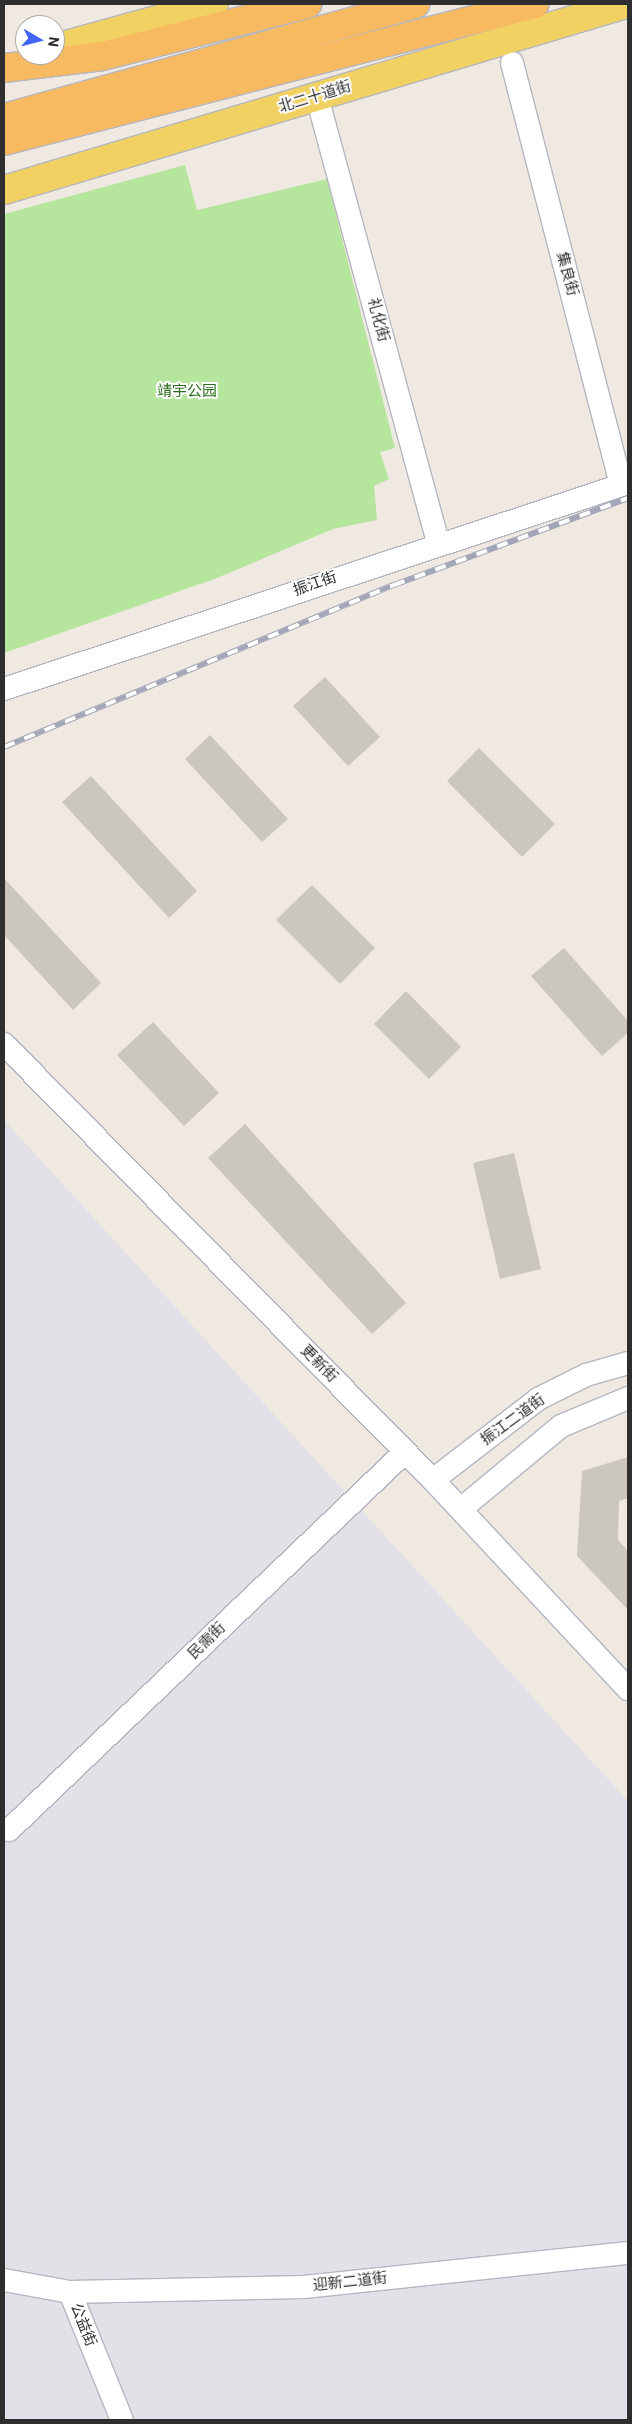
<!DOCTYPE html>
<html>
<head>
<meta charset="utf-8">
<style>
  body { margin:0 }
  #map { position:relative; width:632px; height:2424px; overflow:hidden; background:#efe9e1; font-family:Roboto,"Noto Sans SC",sans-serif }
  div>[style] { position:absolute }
  .industrial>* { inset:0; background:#e3e1e8 }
  .green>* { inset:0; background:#b6e59e }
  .building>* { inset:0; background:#cbc7bf }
  .roads { filter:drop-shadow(1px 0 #b4b7c1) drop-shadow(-1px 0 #b4b7c1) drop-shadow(0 1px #b4b7c1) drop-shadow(0 -1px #b4b7c1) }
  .tertiary>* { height:22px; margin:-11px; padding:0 11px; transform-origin:11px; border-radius:11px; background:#fff }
  .primary>* { height:28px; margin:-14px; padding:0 14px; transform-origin:14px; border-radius:14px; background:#f2d163 }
  .trunk>* { height:28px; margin:-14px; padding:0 14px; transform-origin:14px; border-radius:14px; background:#f8ba60 }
  .rail>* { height:5.5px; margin-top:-2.75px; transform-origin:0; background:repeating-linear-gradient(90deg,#fff 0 11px,#a3a6b8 0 22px); box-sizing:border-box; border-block:1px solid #a3a6b8 }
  span { translate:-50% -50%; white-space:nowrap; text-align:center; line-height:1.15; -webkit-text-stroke:4px #fff; paint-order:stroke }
  .street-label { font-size:15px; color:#2e2e2e }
  .park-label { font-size:15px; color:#2c6e1b }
  .frame { position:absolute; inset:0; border:5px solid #2e2e2e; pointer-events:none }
  .north { position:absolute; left:15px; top:15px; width:50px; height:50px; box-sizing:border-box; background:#fff; border:1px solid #ababab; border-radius:50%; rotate:98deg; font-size:14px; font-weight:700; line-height:20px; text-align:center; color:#2e2e2e }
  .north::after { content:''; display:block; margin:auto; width:18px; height:22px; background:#4264fb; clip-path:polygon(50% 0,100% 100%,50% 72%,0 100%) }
</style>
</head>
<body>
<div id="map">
  <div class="industrial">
    <i style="clip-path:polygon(4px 1120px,628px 1801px,628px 2420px,4px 2420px)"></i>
  </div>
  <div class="green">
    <i style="clip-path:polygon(185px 165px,197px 210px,327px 179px,395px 448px,380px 452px,389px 479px,374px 486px,377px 520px,333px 529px,217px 578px,4px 653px,4px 214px)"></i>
  </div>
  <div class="building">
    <i style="clip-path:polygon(325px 677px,380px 737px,348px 766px,293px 706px)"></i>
    <i style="clip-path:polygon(210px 735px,288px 819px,262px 842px,185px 759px)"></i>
    <i style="clip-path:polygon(479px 748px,555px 824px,522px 857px,447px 781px)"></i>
    <i style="clip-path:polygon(91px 776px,197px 891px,169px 918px,62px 802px)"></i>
    <i style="clip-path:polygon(4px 878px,101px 983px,73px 1010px,4px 935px)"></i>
    <i style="clip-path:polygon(312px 885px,375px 948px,340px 984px,276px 920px)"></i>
    <i style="clip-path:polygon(564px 948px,628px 1021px,628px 1033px,602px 1056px,531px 976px)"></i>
    <i style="clip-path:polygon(406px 991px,461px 1047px,429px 1079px,374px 1024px)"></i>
    <i style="clip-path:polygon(153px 1022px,219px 1093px,184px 1126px,117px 1055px)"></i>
    <i style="clip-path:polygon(245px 1124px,406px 1303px,372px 1334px,208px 1158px)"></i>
    <i style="clip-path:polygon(514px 1153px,541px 1269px,500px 1279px,473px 1163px)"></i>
    <i style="clip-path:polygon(628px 1457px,628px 1498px,619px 1501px,618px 1540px,628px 1551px,628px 1610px,577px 1556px,582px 1471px)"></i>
  </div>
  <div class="roads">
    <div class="tertiary">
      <i style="left:512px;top:63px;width:436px;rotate:75.5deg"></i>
      <i style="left:317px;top:97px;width:462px;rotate:74.8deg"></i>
      <i style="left:4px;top:689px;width:657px;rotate:-18.27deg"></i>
      <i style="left:4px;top:1044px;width:612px;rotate:45.46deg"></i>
      <i style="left:433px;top:1480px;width:286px;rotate:47deg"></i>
      <i style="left:433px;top:1480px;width:133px;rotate:-37.6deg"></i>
      <i style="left:538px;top:1399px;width:54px;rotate:-26.6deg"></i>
      <i style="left:586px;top:1375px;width:44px;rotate:-15.9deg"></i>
      <i style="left:461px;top:1509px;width:130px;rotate:-39.7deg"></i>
      <i style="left:561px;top:1426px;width:73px;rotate:-22.7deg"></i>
      <i style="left:9px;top:1830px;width:547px;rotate:-43.67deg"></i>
      <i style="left:4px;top:2280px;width:67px;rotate:10.3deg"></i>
      <i style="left:70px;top:2292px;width:138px;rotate:67.9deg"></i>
      <i style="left:70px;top:2292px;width:234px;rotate:-1.2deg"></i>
      <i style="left:304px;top:2287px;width:326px;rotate:-6deg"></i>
    </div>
    <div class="primary">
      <i style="left:55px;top:48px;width:165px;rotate:-15.5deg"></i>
      <i style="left:4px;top:190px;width:649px;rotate:-16.65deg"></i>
    </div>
    <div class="trunk">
      <i style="left:4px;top:68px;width:100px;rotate:-6.9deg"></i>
      <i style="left:103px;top:56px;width:211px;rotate:-14.3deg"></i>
      <i style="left:4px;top:118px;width:427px;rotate:-15.5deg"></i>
      <i style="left:4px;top:141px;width:548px;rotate:-14.47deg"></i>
    </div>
  </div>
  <div class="rail">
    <i style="left:4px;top:747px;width:422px;rotate:-22.6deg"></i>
    <i style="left:394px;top:585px;width:250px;rotate:-20.4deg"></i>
  </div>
  <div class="street-label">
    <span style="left:315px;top:97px;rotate:-17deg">北二十道街</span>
    <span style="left:567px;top:274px;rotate:75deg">集良街</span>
    <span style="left:378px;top:320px;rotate:75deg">礼化街</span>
    <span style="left:315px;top:584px;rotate:-19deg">振江街</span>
    <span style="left:319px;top:1364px;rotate:45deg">更新街</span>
    <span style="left:513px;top:1420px;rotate:-36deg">振江二道街</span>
    <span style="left:207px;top:1641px;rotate:-44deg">民需街</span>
    <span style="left:350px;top:2282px;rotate:-6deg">迎新二道街</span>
    <span style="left:83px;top:2325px;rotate:68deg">公益街</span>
  </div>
  <div class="park-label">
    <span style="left:187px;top:392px">靖宇公园</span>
  </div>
  <div class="frame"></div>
  <div class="north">N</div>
</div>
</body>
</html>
